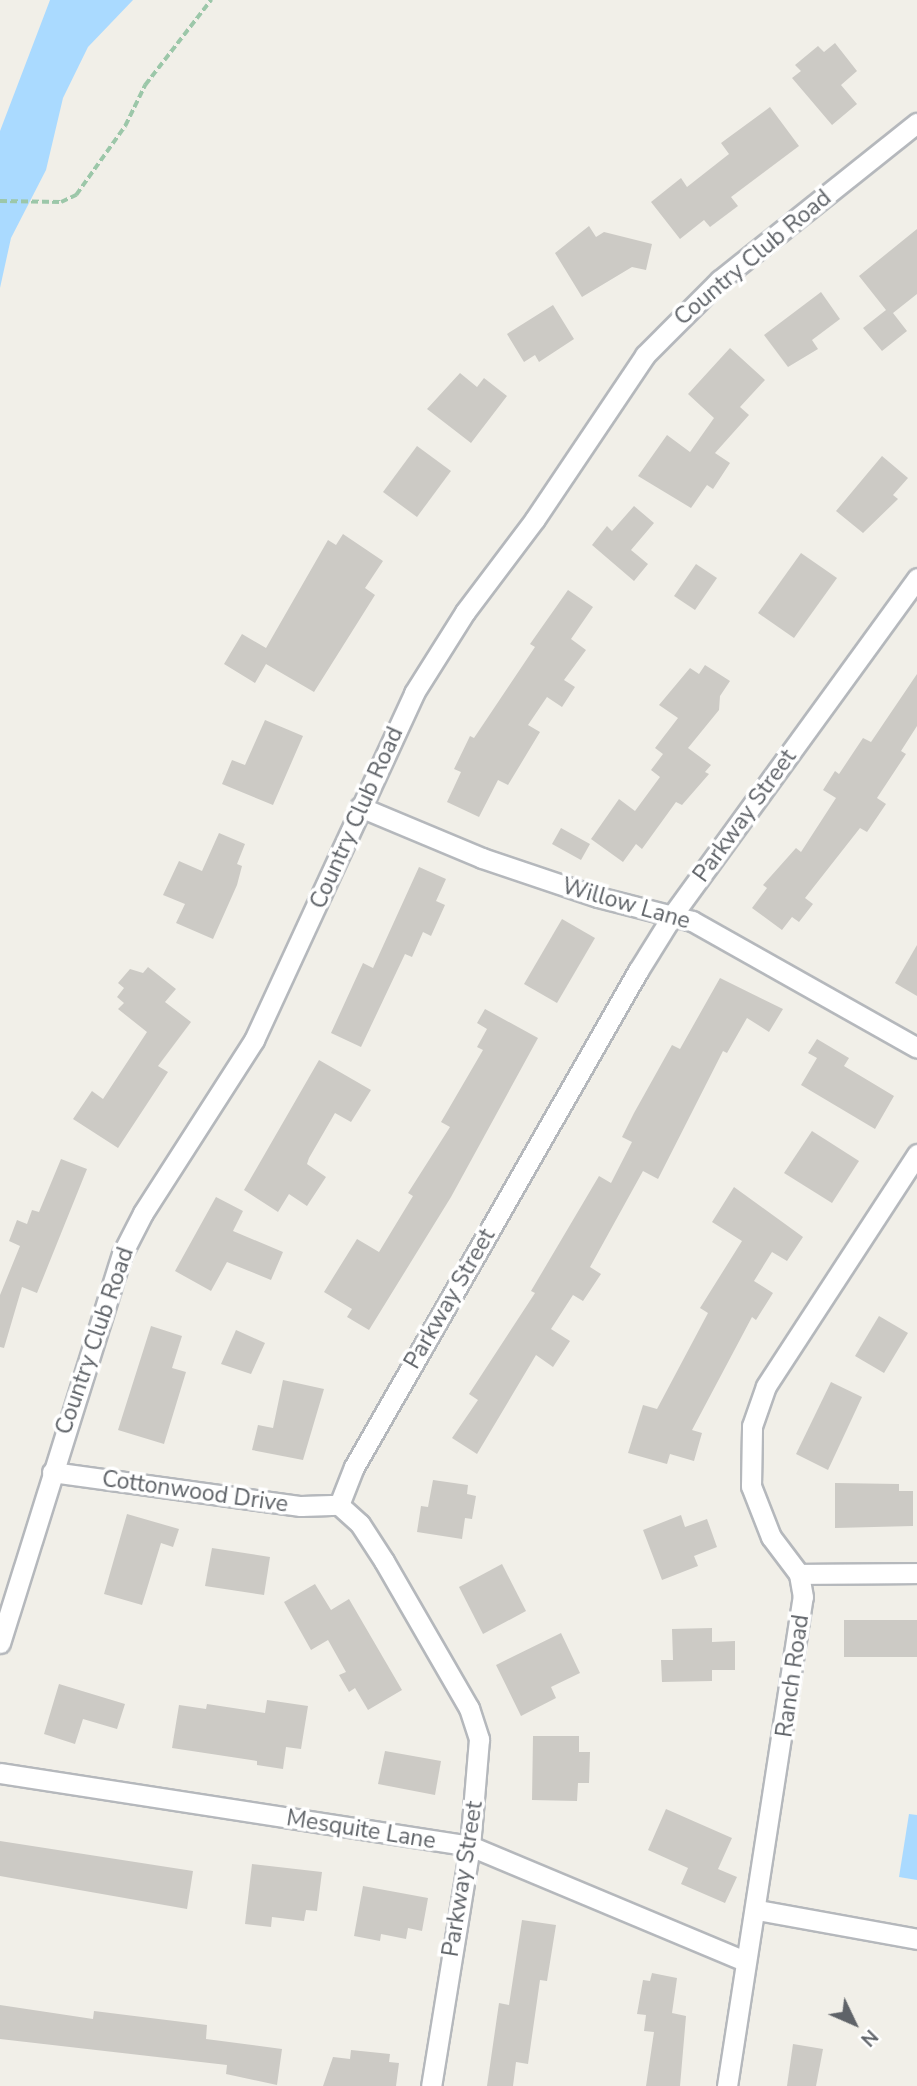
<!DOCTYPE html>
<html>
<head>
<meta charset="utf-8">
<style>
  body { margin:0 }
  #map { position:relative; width:917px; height:2086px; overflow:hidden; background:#f1efe8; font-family:"Nunito Sans",sans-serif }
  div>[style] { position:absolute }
  .water>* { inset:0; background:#aadaff }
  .building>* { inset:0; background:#cccac5 }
  .path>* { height:3.5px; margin-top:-1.75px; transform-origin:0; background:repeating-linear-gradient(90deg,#9cc7a9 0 7px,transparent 0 10.5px) }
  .roads { filter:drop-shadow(2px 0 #b5b8bc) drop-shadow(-2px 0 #b5b8bc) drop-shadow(0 2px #b5b8bc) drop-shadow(0 -2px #b5b8bc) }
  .street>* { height:19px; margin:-9.5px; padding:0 9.5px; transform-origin:9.5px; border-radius:9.5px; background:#fff }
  span { translate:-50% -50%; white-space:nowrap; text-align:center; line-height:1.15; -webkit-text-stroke:7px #fff; paint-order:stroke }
  .street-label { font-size:23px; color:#5f6368 }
  .north { position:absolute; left:819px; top:1988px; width:70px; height:70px; -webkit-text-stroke:5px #fff; paint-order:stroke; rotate:134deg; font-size:19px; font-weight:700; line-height:28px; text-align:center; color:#5f6368 }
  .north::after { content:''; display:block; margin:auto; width:24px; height:32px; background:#5f6368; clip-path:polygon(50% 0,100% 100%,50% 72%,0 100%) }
</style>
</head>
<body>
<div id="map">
  <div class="water">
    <i style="clip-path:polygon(50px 0,133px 0,88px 47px,63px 98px,46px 170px,11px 238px,0 288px,0 131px)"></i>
    <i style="clip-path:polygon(909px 1814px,917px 1815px,917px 1880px,899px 1877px)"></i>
  </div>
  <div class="building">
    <i style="clip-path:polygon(835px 43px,857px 71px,841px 85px,857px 104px,832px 125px,792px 78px,801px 71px,795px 65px,818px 46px,824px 52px)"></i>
    <i style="clip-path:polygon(770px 107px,799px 146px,731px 197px,738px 206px,710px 227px,704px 220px,680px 239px,651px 202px,681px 178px,687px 187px,729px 154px,721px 143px)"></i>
    <i style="clip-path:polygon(589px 226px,596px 237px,604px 232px,652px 244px,646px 270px,632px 267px,582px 297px,555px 253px)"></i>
    <i style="clip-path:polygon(917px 229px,917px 294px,893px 313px,907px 331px,882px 351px,863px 328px,886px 310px,859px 276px)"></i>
    <i style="clip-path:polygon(821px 292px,840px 319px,812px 340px,818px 349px,788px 367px,764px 335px)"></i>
    <i style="clip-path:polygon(553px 305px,574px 339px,539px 362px,535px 355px,524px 362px,507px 334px)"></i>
    <i style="clip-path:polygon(730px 348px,765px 380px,740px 407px,749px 415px,715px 453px,730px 463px,713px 489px,707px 485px,691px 508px,638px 476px,667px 435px,690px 452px,714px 418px,688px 394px)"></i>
    <i style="clip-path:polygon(460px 373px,477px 387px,484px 378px,507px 396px,471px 443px,427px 409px)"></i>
    <i style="clip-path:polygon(417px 446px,451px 471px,417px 517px,383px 492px)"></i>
    <i style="clip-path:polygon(882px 456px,908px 478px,893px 495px,898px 499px,863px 533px,836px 511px)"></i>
    <i style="clip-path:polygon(634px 506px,654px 523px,631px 550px,648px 564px,634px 581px,592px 545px,607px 526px,612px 531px)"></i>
    <i style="clip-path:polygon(343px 534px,383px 561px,365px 588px,375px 595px,314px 692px,266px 664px,255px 683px,224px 664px,242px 634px,266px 648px,328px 540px,336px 545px)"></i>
    <i style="clip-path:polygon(801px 553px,837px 578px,794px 638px,758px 613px)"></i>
    <i style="clip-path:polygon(696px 564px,717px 578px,695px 610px,674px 596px)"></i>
    <i style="clip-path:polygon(568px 590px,593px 607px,571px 639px,586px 650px,564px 680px,575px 687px,562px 707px,547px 697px,528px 725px,540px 732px,508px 785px,498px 780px,479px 817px,447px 802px,461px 772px,454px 769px,470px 736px,474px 738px,535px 647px,530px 644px)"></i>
    <i style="clip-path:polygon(705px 665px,730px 681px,720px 696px,719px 710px,688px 748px,711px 765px,705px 772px,709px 774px,682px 805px,676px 802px,642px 849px,636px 844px,623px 862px,591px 839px,619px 799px,635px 811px,660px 777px,651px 770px,663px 754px,655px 748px,678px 718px,659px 705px,690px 668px,699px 674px)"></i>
    <i style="clip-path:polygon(917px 674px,917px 726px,901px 751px,906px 754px,877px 798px,886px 804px,867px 832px,860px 828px,805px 898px,813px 904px,799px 922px,792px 917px,782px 930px,752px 908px,767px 888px,763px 885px,796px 848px,801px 852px,836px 798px,823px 790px,835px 771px,839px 774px,863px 738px,871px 742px)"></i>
    <i style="clip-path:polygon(265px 720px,303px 736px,273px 805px,222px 784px,232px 760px,245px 765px)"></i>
    <i style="clip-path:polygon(561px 828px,590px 844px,581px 860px,552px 844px)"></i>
    <i style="clip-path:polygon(219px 833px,245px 844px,237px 864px,242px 866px,237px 885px,213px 939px,176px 923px,185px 904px,163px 895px,179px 861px,202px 871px)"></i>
    <i style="clip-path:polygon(419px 867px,446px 879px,436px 901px,445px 905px,431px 936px,423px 932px,412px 957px,405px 954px,361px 1047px,331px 1033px,363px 963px,373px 968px)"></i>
    <i style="clip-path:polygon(562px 919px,595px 938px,557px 1003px,524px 984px)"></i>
    <i style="clip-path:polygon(917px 945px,917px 996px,895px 983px)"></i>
    <i style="clip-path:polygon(148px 967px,176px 989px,165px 1002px,191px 1022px,158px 1066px,168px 1072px,118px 1148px,73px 1119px,92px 1091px,103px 1099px,147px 1032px,118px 1009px,124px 1003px,117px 997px,124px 988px,118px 983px,130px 969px,143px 973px)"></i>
    <i style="clip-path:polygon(720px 978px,783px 1009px,769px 1032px,747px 1018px,727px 1053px,723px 1051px,658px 1179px,643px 1171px,590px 1267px,601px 1274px,583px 1301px,573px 1295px,551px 1329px,570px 1341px,553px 1367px,536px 1355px,477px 1454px,452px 1438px,478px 1400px,469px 1394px,535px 1293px,531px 1291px,599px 1176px,611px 1183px,632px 1142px,622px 1137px,634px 1113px,672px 1045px,680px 1049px)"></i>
    <i style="clip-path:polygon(485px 1009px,538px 1038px,451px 1197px,369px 1330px,347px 1317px,352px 1309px,324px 1292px,357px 1239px,379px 1252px,413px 1196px,408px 1193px,450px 1127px,441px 1122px,483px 1050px,477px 1047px,487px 1029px,477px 1023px)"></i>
    <i style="clip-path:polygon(817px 1039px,849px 1058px,844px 1066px,894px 1096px,875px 1129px,801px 1085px,817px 1058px,808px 1053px)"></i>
    <i style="clip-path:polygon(319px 1060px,371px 1090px,351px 1122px,335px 1113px,309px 1158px,307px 1164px,326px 1177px,307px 1206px,289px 1194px,278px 1212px,244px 1190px)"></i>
    <i style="clip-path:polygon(812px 1131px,859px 1161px,832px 1203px,784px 1173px)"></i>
    <i style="clip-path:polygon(61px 1159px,87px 1169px,37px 1293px,22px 1287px,4px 1348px,0 1347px,0 1295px,20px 1246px,9px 1241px,17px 1220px,27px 1224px,32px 1210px,39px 1212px)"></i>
    <i style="clip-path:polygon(734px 1187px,803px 1237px,787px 1261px,772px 1252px,754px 1281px,773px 1293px,756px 1320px,752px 1317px,692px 1430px,702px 1433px,694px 1461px,670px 1454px,667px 1464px,628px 1453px,643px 1405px,657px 1409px,708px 1313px,700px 1308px,742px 1241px,712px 1222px)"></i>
    <i style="clip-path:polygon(216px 1197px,243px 1211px,233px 1231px,283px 1252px,271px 1280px,227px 1262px,211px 1291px,175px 1271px)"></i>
    <i style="clip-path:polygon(879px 1316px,908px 1333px,884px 1373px,855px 1356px)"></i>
    <i style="clip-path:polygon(151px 1326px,182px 1336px,172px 1368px,186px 1372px,164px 1444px,118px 1430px)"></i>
    <i style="clip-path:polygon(236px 1330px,265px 1343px,251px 1374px,221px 1364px)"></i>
    <i style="clip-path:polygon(283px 1380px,324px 1389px,303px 1460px,252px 1450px,258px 1425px,273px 1428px)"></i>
    <i style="clip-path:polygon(831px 1382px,862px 1397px,828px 1470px,796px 1454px)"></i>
    <i style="clip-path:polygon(433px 1480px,468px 1485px,467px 1494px,476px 1496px,472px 1519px,465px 1518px,462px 1539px,417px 1532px,421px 1506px,428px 1507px)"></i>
    <i style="clip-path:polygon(835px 1483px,899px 1484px,899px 1491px,913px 1491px,913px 1526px,835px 1528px)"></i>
    <i style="clip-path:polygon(127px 1514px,179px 1529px,173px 1547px,161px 1543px,142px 1605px,104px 1594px)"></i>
    <i style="clip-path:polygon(681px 1515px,685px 1527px,707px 1519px,717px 1547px,694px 1556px,698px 1566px,662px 1580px,643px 1530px)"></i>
    <i style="clip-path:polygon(212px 1548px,270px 1557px,264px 1595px,205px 1586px)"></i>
    <i style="clip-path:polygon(502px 1564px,526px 1611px,483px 1634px,459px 1587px)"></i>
    <i style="clip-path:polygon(315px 1584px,331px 1610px,349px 1599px,402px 1690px,368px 1710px,355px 1688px,349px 1692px,339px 1675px,346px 1672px,328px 1640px,311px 1650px,284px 1602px)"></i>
    <i style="clip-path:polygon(844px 1620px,917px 1620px,917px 1657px,844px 1657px)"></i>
    <i style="clip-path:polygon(712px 1628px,712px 1642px,735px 1641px,735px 1670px,712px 1670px,712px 1681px,662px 1682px,661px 1660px,673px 1660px,672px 1629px)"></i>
    <i style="clip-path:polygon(561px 1633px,580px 1673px,551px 1687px,556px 1698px,521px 1716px,496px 1665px)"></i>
    <i style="clip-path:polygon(59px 1684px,125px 1704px,117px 1729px,83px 1719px,75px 1744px,44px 1734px)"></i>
    <i style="clip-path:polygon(267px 1700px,308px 1706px,301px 1749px,286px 1747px,283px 1769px,257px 1765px,257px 1761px,172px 1748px,179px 1705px,206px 1709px,207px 1704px,265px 1713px)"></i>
    <i style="clip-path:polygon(533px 1736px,579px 1736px,579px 1752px,590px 1752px,589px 1783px,578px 1783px,577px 1801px,532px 1800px)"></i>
    <i style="clip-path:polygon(385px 1751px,441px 1761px,435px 1795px,378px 1784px)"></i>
    <i style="clip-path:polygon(666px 1809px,732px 1838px,718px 1869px,737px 1877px,725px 1903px,681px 1884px,688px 1868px,648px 1850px)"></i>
    <i style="clip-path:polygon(0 1841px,193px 1871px,187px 1909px,0 1876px)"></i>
    <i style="clip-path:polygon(252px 1864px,322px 1872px,317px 1911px,306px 1910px,304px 1921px,272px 1917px,271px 1927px,245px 1924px)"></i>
    <i style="clip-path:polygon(363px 1886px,428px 1898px,422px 1931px,408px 1928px,406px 1939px,381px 1934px,380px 1941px,354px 1936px)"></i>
    <i style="clip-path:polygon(522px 1920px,556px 1925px,547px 1981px,540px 1980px,528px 2064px,516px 2062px,513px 2086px,487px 2086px,499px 2003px,509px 2005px)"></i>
    <i style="clip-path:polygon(652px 1973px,677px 1978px,672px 2013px,686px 2016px,680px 2086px,646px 2086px,654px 2032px,644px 2031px,646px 2015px,637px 2014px,643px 1980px,650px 1981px)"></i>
    <i style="clip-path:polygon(0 2005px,93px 2019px,94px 2011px,207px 2025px,206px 2039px,282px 2049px,277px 2085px,226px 2074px,227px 2065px,0 2039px)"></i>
    <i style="clip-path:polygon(793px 2044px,823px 2049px,816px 2086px,787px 2086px)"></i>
    <i style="clip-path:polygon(351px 2050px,390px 2054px,389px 2062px,399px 2063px,396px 2086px,323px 2086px,333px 2057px,350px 2059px)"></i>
  </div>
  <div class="path">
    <i style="left:0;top:201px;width:61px;rotate:0.9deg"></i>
    <i style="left:61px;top:202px;width:17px;rotate:-25deg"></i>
    <i style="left:76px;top:195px;width:85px;rotate:-54.6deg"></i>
    <i style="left:125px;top:126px;width:46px;rotate:-64deg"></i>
    <i style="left:145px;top:85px;width:108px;rotate:-52.2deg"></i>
  </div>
  <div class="roads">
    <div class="street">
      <i style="left:360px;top:807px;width:132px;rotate:22.7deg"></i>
      <i style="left:482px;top:858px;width:122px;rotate:18.6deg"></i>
      <i style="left:598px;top:897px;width:97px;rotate:14.3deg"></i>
      <i style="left:692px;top:921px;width:258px;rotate:29.4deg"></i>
      <i style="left:52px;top:1472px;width:251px;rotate:7.8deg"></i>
      <i style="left:301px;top:1506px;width:38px;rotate:-2deg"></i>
      <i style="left:339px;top:1505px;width:41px;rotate:-68.5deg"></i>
      <i style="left:354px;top:1467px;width:572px;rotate:-60.21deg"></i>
      <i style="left:638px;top:971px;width:68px;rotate:-58.2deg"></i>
      <i style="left:674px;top:913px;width:414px;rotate:-54deg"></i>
      <i style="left:339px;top:1505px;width:28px;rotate:42deg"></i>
      <i style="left:360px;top:1524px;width:44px;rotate:57deg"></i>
      <i style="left:384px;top:1561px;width:170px;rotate:60deg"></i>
      <i style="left:469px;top:1708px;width:33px;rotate:72deg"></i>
      <i style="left:479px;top:1739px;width:107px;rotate:94.8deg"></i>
      <i style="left:470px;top:1846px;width:243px;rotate:99.2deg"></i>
      <i style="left:799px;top:1574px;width:118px;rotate:-0.5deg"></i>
      <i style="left:0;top:1643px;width:408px;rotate:-72.6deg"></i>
      <i style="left:122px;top:1254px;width:46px;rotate:-62.9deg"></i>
      <i style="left:143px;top:1213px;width:206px;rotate:-57.3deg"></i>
      <i style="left:254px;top:1040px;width:382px;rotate:-65.2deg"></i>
      <i style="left:414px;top:693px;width:96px;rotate:-57.8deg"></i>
      <i style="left:465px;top:612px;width:116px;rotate:-53deg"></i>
      <i style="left:535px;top:519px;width:197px;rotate:-56.1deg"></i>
      <i style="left:645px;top:355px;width:106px;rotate:-45deg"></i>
      <i style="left:720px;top:280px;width:252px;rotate:-38.6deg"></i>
      <i style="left:0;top:1773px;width:476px;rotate:8.8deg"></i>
      <i style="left:470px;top:1846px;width:298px;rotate:22.7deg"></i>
      <i style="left:758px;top:1910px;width:162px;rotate:10.3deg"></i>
      <i style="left:727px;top:2086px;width:495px;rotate:-81.2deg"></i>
      <i style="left:803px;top:1597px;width:23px;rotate:-100deg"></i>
      <i style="left:799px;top:1574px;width:46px;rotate:-127.1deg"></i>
      <i style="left:771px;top:1537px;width:55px;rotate:-111.4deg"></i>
      <i style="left:751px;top:1486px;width:60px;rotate:-89deg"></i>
      <i style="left:752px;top:1426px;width:42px;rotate:-70.7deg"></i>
      <i style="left:766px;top:1386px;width:277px;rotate:-56.9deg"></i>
    </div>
  </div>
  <div class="street-label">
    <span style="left:753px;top:258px;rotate:-40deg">Country Club Road</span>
    <span style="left:745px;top:816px;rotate:-54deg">Parkway Street</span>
    <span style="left:357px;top:818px;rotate:-66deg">Country Club Road</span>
    <span style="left:626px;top:904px;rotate:16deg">Willow Lane</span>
    <span style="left:450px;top:1299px;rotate:-60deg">Parkway Street</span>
    <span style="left:95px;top:1341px;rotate:-71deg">Country Club Road</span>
    <span style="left:195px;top:1492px;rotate:8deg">Cottonwood Drive</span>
    <span style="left:793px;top:1676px;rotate:-82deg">Ranch Road</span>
    <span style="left:361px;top:1830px;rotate:9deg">Mesquite Lane</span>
    <span style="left:463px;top:1879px;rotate:-81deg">Parkway Street</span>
  </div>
  <div class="north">N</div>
</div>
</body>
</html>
